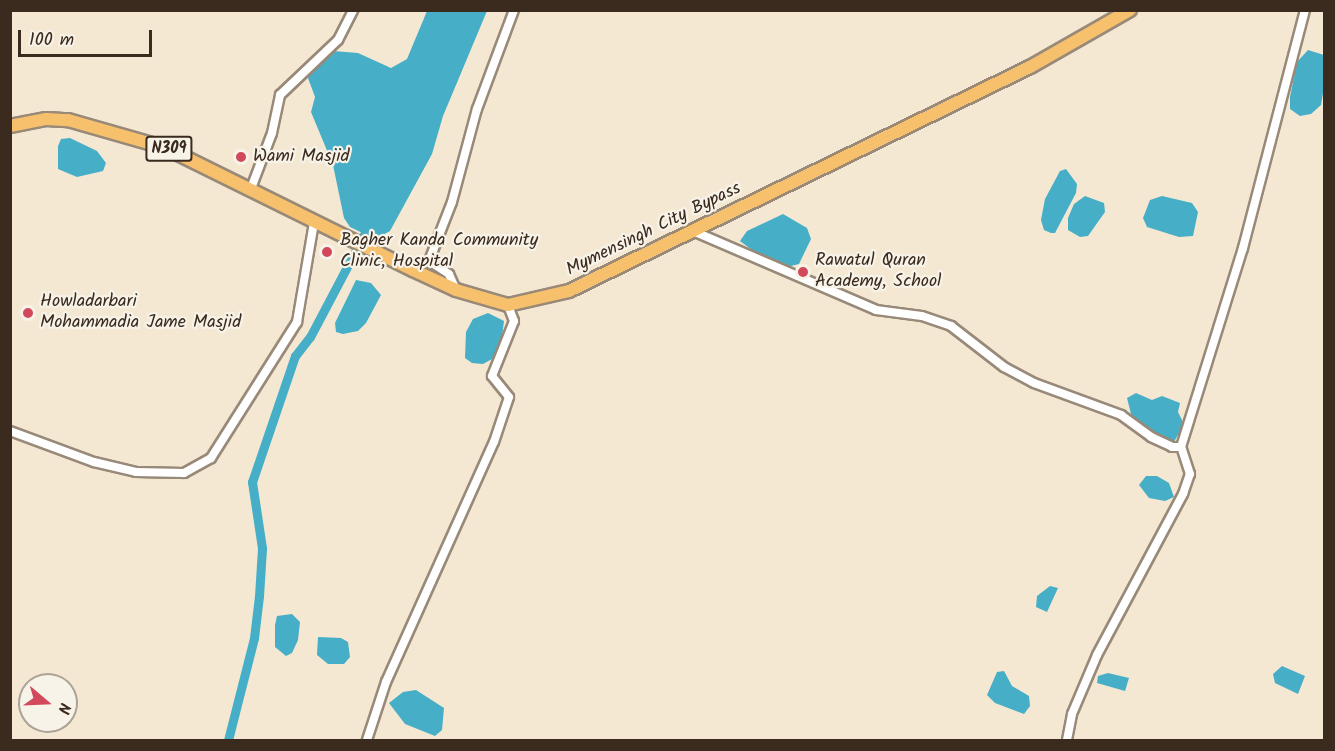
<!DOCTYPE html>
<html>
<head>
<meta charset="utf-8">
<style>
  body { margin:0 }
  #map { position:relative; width:1335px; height:751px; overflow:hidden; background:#f4e8d3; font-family:Kalam,sans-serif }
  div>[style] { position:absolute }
  .water>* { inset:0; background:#46aec6 }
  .canal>* { height:9px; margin:-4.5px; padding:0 4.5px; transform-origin:4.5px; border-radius:4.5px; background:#46aec6 }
  .roads { filter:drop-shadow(2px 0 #988978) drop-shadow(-2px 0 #988978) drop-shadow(0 2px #988978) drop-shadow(0 -2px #988978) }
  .minor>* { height:8px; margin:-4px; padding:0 4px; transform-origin:4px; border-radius:4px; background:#fff }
  .trunk>* { height:12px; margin:-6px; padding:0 6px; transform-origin:6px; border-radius:6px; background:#f7c06c }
  .dots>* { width:16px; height:16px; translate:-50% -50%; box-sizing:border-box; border:3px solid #f7f3e8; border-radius:50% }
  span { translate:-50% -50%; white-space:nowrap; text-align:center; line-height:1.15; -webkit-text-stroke:4.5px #f7f3e8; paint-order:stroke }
  .shield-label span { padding:2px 4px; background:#f7f3e8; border:2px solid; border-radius:4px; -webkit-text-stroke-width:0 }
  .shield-label { font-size:16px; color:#3b2a1e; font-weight:700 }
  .poi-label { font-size:18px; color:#3b2a1e }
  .left { translate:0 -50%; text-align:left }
  .street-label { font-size:18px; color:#3b2a1e }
  .frame { position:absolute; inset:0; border:12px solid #3b2a1e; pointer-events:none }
  .north { position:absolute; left:18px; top:673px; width:60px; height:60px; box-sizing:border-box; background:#f7f3e8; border:2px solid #aca397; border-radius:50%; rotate:109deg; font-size:16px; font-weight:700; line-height:24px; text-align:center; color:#3b2a1e }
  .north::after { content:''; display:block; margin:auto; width:21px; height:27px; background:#d1495b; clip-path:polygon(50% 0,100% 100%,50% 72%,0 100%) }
  .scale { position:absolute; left:18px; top:30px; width:134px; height:27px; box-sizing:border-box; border:3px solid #3b2a1e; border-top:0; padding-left:8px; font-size:18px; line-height:21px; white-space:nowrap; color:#3b2a1e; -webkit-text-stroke:4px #f7f3e8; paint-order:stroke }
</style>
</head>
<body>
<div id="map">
  <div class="water">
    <i style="clip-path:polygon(427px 11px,487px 11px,443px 116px,432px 154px,390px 231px,379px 237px,369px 236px,350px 227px,344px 218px,333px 165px,311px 112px,315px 97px,308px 78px,312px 68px,333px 51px,358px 53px,391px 68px,407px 59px)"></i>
    <i style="clip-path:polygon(1308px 50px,1324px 55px,1324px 87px,1321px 105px,1311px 114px,1300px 116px,1290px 109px,1290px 97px,1297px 62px)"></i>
    <i style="clip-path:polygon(70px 138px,97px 151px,106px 163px,103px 171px,77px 177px,58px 169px,58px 146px,61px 139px)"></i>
    <i style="clip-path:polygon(1066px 169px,1077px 184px,1076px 193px,1055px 233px,1051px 233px,1044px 230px,1041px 220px,1045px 199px,1060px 171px)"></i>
    <i style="clip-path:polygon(1085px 196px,1104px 203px,1105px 212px,1088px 236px,1080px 237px,1068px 230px,1068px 218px,1074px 204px)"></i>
    <i style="clip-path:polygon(1162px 196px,1192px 203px,1198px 212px,1193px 236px,1179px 237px,1147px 227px,1143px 218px,1150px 200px)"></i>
    <i style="clip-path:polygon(783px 214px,807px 228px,811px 239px,799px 264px,787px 267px,760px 256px,740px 241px,747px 231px)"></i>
    <i style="clip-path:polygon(356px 280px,371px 283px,381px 295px,366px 323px,358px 331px,343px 334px,336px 332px,335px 323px)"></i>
    <i style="clip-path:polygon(488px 313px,504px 321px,501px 345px,494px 358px,483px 364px,472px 363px,465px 358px,466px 332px,473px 319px)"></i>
    <i style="clip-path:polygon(1136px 393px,1152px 400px,1162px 396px,1180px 403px,1178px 412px,1184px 424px,1174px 442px,1166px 442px,1132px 418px,1127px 398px)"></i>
    <i style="clip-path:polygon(1146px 476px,1157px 476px,1169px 483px,1174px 497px,1165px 501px,1149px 498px,1139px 485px)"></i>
    <i style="clip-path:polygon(1050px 586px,1058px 588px,1047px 612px,1036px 607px,1037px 596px)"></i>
    <i style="clip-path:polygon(292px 614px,300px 622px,298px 640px,292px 653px,286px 656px,275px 647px,275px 625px,277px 616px)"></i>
    <i style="clip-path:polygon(318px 637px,341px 638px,348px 642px,350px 657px,344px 664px,328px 664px,317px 655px)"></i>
    <i style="clip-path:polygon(1282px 666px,1305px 676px,1298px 694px,1275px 683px,1273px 674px)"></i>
    <i style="clip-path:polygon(1004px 671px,1012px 686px,1029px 696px,1030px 706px,1024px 714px,995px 703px,987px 695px,997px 672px)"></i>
    <i style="clip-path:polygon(1108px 673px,1129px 678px,1125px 691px,1097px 683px,1098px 676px)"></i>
    <i style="clip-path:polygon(416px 690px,444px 708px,442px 730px,435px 736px,405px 724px,389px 703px,403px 692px)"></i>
  </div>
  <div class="canal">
    <i style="left:228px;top:740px;width:105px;rotate:-75.7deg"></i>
    <i style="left:254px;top:638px;width:42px;rotate:-83.2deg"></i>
    <i style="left:259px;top:596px;width:48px;rotate:-86.4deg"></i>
    <i style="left:262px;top:548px;width:67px;rotate:-98.6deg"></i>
    <i style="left:252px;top:482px;width:133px;rotate:-71.2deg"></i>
    <i style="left:295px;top:356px;width:24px;rotate:-52deg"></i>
    <i style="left:310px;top:337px;width:127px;rotate:-62.2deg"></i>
  </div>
  <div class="roads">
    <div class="minor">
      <i style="left:250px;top:191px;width:62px;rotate:-69.2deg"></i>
      <i style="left:272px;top:133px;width:39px;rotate:-78deg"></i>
      <i style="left:280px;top:95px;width:80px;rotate:-43.5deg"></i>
      <i style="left:338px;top:40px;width:34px;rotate:-63deg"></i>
      <i style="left:693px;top:231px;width:199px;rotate:23.3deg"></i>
      <i style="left:876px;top:310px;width:46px;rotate:7.4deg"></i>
      <i style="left:922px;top:316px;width:31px;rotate:19deg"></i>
      <i style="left:951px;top:326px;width:67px;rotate:37.7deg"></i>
      <i style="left:1004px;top:367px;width:34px;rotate:28deg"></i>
      <i style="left:1034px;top:383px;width:93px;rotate:20.2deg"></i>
      <i style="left:1121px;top:415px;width:37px;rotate:36deg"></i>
      <i style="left:1151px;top:437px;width:23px;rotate:25deg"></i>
      <i style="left:1172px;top:447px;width:9px"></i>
      <i style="left:456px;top:290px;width:17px;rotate:-114deg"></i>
      <i style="left:449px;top:274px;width:24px;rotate:-147deg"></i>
      <i style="left:429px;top:261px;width:63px;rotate:-68.7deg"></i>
      <i style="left:452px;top:202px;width:96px;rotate:-75deg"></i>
      <i style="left:477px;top:109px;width:106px;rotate:-69.5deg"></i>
      <i style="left:10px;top:431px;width:90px;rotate:20.3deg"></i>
      <i style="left:94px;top:462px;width:43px;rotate:13.4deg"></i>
      <i style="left:136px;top:472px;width:48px;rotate:1.2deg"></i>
      <i style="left:184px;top:473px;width:31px;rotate:-29deg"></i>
      <i style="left:211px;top:458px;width:161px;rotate:-57.7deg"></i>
      <i style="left:297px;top:322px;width:100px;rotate:-80.3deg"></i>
      <i style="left:367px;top:740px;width:61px;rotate:-71.9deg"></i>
      <i style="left:386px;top:682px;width:263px;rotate:-65.8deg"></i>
      <i style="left:494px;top:442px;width:47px;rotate:-71.6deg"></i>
      <i style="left:509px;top:397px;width:27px;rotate:-129deg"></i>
      <i style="left:492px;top:376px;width:59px;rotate:-68.2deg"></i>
      <i style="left:514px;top:321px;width:17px;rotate:-111deg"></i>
      <i style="left:1067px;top:740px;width:26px;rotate:-79deg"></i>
      <i style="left:1072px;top:714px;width:64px;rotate:-67deg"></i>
      <i style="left:1097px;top:655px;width:183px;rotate:-61.9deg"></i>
      <i style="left:1183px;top:494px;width:21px;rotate:-71deg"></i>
      <i style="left:1190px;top:474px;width:28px;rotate:-108deg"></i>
      <i style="left:1181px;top:447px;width:208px;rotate:-72.7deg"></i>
      <i style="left:1243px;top:248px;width:246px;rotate:-75.4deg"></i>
    </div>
    <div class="trunk">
      <i style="left:10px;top:126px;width:37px;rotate:-11deg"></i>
      <i style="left:46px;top:119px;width:22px;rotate:3deg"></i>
      <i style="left:68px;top:120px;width:102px;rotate:15.9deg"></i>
      <i style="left:166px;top:148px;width:275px;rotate:26.3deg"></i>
      <i style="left:413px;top:270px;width:47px;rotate:24.9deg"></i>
      <i style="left:456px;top:290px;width:54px;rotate:16.1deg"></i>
      <i style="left:508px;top:305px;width:63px;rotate:-12.9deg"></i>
      <i style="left:569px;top:291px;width:513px;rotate:-25.92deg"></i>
      <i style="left:1030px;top:67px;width:115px;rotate:-29.7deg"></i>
    </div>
  </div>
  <div class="dots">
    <i style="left:241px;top:157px;background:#d1495b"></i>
    <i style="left:327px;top:252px;background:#d1495b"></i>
    <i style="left:803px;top:272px;background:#d1495b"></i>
    <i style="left:28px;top:313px;background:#d1495b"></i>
  </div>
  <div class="shield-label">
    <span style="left:169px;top:149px">N309</span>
  </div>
  <div class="poi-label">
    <span class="left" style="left:253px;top:157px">Wami Masjid</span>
    <span class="left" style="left:340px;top:252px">Bagher Kanda Community<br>Clinic, Hospital</span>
    <span class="left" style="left:815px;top:272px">Rawatul Quran<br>Academy, School</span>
    <span class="left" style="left:40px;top:313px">Howladarbari<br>Mohammadia Jame Masjid</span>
  </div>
  <div class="street-label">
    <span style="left:654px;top:230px;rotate:-26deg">Mymensingh City Bypass</span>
  </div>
  <div class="frame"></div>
  <div class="north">N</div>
  <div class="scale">100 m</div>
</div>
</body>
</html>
